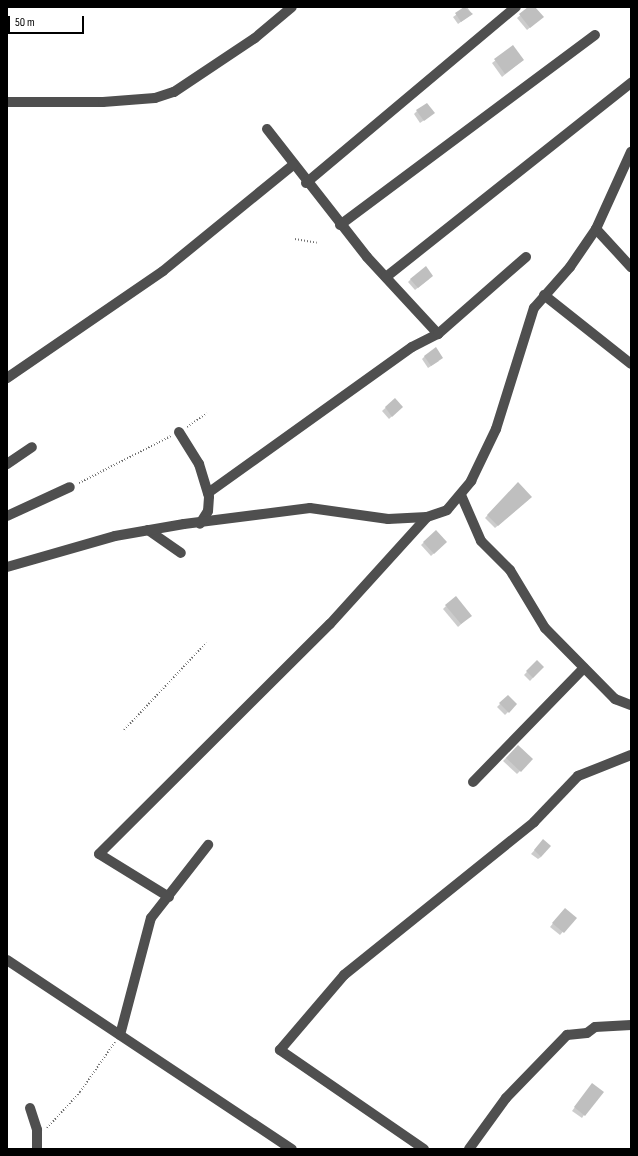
<!DOCTYPE html>
<html>
<head>
<meta charset="utf-8">
<style>
  body { margin:0 }
  #map { position:relative; width:638px; height:1156px; overflow:hidden; background:#fff; font-family:"Sofia Sans Condensed",sans-serif }
  div>[style] { position:absolute }
  .shadow>* { inset:0; background:#0003 }
  .building>* { inset:0; background:#bfbfbf }
  .path>* { height:2px; margin-top:-1px; transform-origin:0; background:repeating-linear-gradient(90deg,#717171 0 1px,transparent 0 3px) }
  .minor>* { height:10px; margin:-5px; padding:0 5px; transform-origin:5px; border-radius:5px; background:#4f4f4f }
  span { translate:-50% -50%; white-space:nowrap; text-align:center; line-height:1.15; -webkit-text-stroke:4px #fff; paint-order:stroke }
  .frame { position:absolute; inset:0; border:8px solid #000; pointer-events:none }
  .scale { position:absolute; left:8px; top:16px; width:76px; height:18px; box-sizing:border-box; border:2px solid #000; border-top:0; padding-left:5px; font-size:12px; line-height:14px; white-space:nowrap; color:#000; -webkit-text-stroke:3px #fff; paint-order:stroke }
</style>
</head>
<body>
<div id="map">
  <div class="shadow">
    <i style="clip-path:polygon(467px 7px,472px 14px,458px 24px,453px 17px)"></i>
    <i style="clip-path:polygon(530px 7px,534px 7px,539px 20px,527px 30px,517px 18px)"></i>
    <i style="clip-path:polygon(513px 47px,523px 60px,502px 77px,492px 63px)"></i>
    <i style="clip-path:polygon(417px 111px,430px 116px,420px 123px,414px 114px)"></i>
    <i style="clip-path:polygon(411px 279px,429px 279px,415px 290px,408px 282px)"></i>
    <i style="clip-path:polygon(425px 356px,439px 361px,428px 368px,422px 359px)"></i>
    <i style="clip-path:polygon(395px 399px,402px 407px,389px 419px,382px 411px)"></i>
    <i style="clip-path:polygon(518px 483px,528px 500px,495px 528px,485px 518px)"></i>
    <i style="clip-path:polygon(436px 531px,446px 542px,431px 556px,421px 545px)"></i>
    <i style="clip-path:polygon(446px 606px,468px 618px,458px 627px,443px 609px)"></i>
    <i style="clip-path:polygon(537px 661px,543px 667px,530px 681px,524px 675px)"></i>
    <i style="clip-path:polygon(508px 696px,516px 704px,505px 715px,497px 707px)"></i>
    <i style="clip-path:polygon(518px 746px,532px 759px,517px 774px,503px 761px)"></i>
    <i style="clip-path:polygon(541px 843px,541px 857px,538px 859px,531px 854px)"></i>
    <i style="clip-path:polygon(562px 912px,575px 918px,560px 935px,550px 927px)"></i>
    <i style="clip-path:polygon(590px 1087px,584px 1115px,582px 1118px,572px 1111px)"></i>
  </div>
  <div class="building">
    <i style="clip-path:polygon(464px 7px,473px 14px,461px 22px,455px 13px)"></i>
    <i style="clip-path:polygon(528px 7px,535px 7px,544px 17px,530px 28px,519px 14px)"></i>
    <i style="clip-path:polygon(513px 45px,524px 60px,505px 74px,494px 59px)"></i>
    <i style="clip-path:polygon(427px 103px,435px 113px,424px 121px,416px 110px)"></i>
    <i style="clip-path:polygon(426px 266px,433px 276px,418px 288px,410px 279px)"></i>
    <i style="clip-path:polygon(436px 347px,443px 358px,431px 366px,424px 356px)"></i>
    <i style="clip-path:polygon(395px 398px,403px 407px,392px 417px,385px 407px)"></i>
    <i style="clip-path:polygon(518px 482px,532px 497px,498px 526px,487px 515px)"></i>
    <i style="clip-path:polygon(436px 530px,447px 542px,434px 554px,423px 542px)"></i>
    <i style="clip-path:polygon(456px 596px,472px 616px,461px 624px,445px 605px)"></i>
    <i style="clip-path:polygon(537px 660px,544px 667px,533px 678px,526px 671px)"></i>
    <i style="clip-path:polygon(508px 695px,517px 704px,509px 713px,499px 703px)"></i>
    <i style="clip-path:polygon(518px 745px,533px 759px,521px 772px,506px 758px)"></i>
    <i style="clip-path:polygon(543px 839px,551px 846px,541px 857px,534px 850px)"></i>
    <i style="clip-path:polygon(565px 908px,577px 918px,564px 933px,552px 923px)"></i>
    <i style="clip-path:polygon(592px 1083px,604px 1092px,585px 1116px,574px 1107px)"></i>
  </div>
  <div class="path">
    <i style="left:295px;top:239px;width:22px;rotate:10deg"></i>
    <i style="left:187px;top:427px;width:24px;rotate:-35deg"></i>
    <i style="left:79px;top:483px;width:103px;rotate:-27.1deg"></i>
    <i style="left:124px;top:730px;width:120px;rotate:-46.7deg"></i>
    <i style="left:47px;top:1128px;width:49px;rotate:-47.5deg"></i>
    <i style="left:80px;top:1092px;width:61px;rotate:-55deg"></i>
  </div>
  <div class="minor">
    <i style="left:7px;top:102px;width:96px"></i>
    <i style="left:103px;top:102px;width:52px;rotate:-4.4deg"></i>
    <i style="left:155px;top:98px;width:20px;rotate:-18deg"></i>
    <i style="left:174px;top:92px;width:97px;rotate:-33.7deg"></i>
    <i style="left:255px;top:38px;width:48px;rotate:-40deg"></i>
    <i style="left:267px;top:129px;width:162px;rotate:52deg"></i>
    <i style="left:367px;top:257px;width:105px;rotate:47.3deg"></i>
    <i style="left:306px;top:183px;width:274px;rotate:-40deg"></i>
    <i style="left:340px;top:225px;width:318px;rotate:-36.7deg"></i>
    <i style="left:596px;top:229px;width:52px;rotate:47.4deg"></i>
    <i style="left:386px;top:277px;width:313px;rotate:-38.4deg"></i>
    <i style="left:544px;top:295px;width:111px;rotate:38.4deg"></i>
    <i style="left:7px;top:378px;width:189px;rotate:-34.4deg"></i>
    <i style="left:163px;top:271px;width:168px;rotate:-39.2deg"></i>
    <i style="left:179px;top:432px;width:38px;rotate:58deg"></i>
    <i style="left:199px;top:464px;width:34px;rotate:73deg"></i>
    <i style="left:209px;top:497px;width:14px;rotate:94deg"></i>
    <i style="left:208px;top:511px;width:15px;rotate:122deg"></i>
    <i style="left:7px;top:464px;width:30px;rotate:-34deg"></i>
    <i style="left:208px;top:493px;width:251px;rotate:-35.6deg"></i>
    <i style="left:412px;top:347px;width:29px;rotate:-27deg"></i>
    <i style="left:438px;top:334px;width:117px;rotate:-41.2deg"></i>
    <i style="left:461px;top:495px;width:50px;rotate:66.5deg"></i>
    <i style="left:481px;top:541px;width:41px;rotate:45deg"></i>
    <i style="left:510px;top:570px;width:68px;rotate:58.9deg"></i>
    <i style="left:545px;top:628px;width:100px;rotate:45.4deg"></i>
    <i style="left:615px;top:699px;width:17px;rotate:21deg"></i>
    <i style="left:7px;top:516px;width:69px;rotate:-24.7deg"></i>
    <i style="left:148px;top:530px;width:40px;rotate:34.9deg"></i>
    <i style="left:7px;top:567px;width:112px;rotate:-16deg"></i>
    <i style="left:115px;top:536px;width:70px;rotate:-9.9deg"></i>
    <i style="left:184px;top:524px;width:127px;rotate:-7.2deg"></i>
    <i style="left:310px;top:508px;width:79px;rotate:8deg"></i>
    <i style="left:388px;top:519px;width:39px;rotate:-3deg"></i>
    <i style="left:427px;top:517px;width:21px;rotate:-19deg"></i>
    <i style="left:447px;top:510px;width:38px;rotate:-50deg"></i>
    <i style="left:471px;top:481px;width:58px;rotate:-64.3deg"></i>
    <i style="left:496px;top:429px;width:127px;rotate:-72.6deg"></i>
    <i style="left:534px;top:308px;width:55px;rotate:-48.7deg"></i>
    <i style="left:570px;top:267px;width:46px;rotate:-55.6deg"></i>
    <i style="left:596px;top:229px;width:85px;rotate:-65.6deg"></i>
    <i style="left:473px;top:782px;width:159px;rotate:-45.8deg"></i>
    <i style="left:169px;top:897px;width:82px;rotate:-148.4deg"></i>
    <i style="left:99px;top:854px;width:326px;rotate:-44.9deg"></i>
    <i style="left:330px;top:624px;width:144px;rotate:-47.8deg"></i>
    <i style="left:7px;top:960px;width:342px;rotate:33.6deg"></i>
    <i style="left:120px;top:1035px;width:121px;rotate:-75.2deg"></i>
    <i style="left:151px;top:918px;width:93px;rotate:-52deg"></i>
    <i style="left:30px;top:1108px;width:23px;rotate:72deg"></i>
    <i style="left:37px;top:1130px;width:19px;rotate:90deg"></i>
    <i style="left:424px;top:1149px;width:175px;rotate:-145.5deg"></i>
    <i style="left:280px;top:1050px;width:99px;rotate:-49.5deg"></i>
    <i style="left:344px;top:975px;width:244px;rotate:-38.8deg"></i>
    <i style="left:534px;top:822px;width:64px;rotate:-46.3deg"></i>
    <i style="left:578px;top:776px;width:57px;rotate:-21.6deg"></i>
    <i style="left:469px;top:1149px;width:63px;rotate:-54deg"></i>
    <i style="left:506px;top:1098px;width:88px;rotate:-45.9deg"></i>
    <i style="left:567px;top:1035px;width:20px;rotate:-6deg"></i>
    <i style="left:587px;top:1033px;width:10px;rotate:-37deg"></i>
    <i style="left:595px;top:1027px;width:36px;rotate:-3deg"></i>
  </div>
  <div class="frame"></div>
  <div class="scale">50 m</div>
</div>
</body>
</html>
